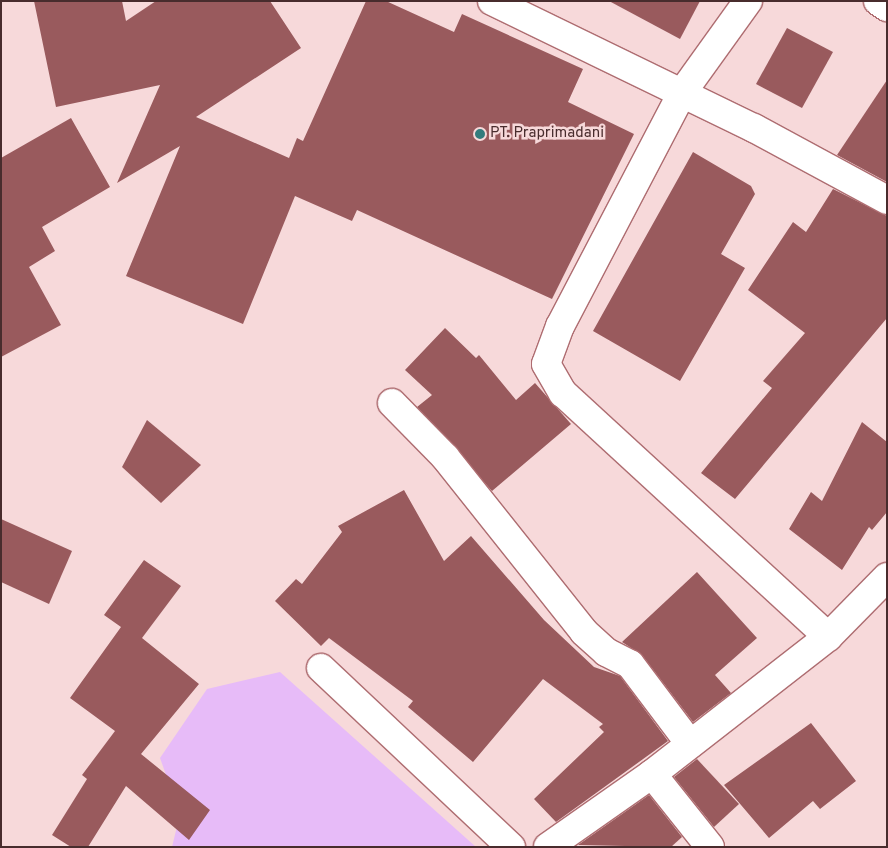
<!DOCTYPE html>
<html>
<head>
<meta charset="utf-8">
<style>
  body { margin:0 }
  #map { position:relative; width:888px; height:848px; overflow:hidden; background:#f7d9da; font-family:Overpass,sans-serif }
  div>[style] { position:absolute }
  .green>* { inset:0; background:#e7bbf8 }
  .building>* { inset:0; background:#995a5d }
  .roads { filter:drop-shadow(1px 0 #ae6d71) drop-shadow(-1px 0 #ae6d71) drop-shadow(0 1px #ae6d71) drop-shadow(0 -1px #ae6d71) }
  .minor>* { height:28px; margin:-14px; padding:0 14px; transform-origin:14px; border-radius:14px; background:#fff }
  .dots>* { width:14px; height:14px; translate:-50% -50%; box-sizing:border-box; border:2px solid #f7d9da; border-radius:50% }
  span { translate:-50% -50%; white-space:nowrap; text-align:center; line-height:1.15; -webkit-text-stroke:5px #f7d9da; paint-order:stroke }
  .poi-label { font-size:15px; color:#482c2d }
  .left { translate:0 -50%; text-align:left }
  .frame { position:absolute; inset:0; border:2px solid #482c2d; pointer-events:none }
</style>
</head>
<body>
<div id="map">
  <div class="green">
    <i style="clip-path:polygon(280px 672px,476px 847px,172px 847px,180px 814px,160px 758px,207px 689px)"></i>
  </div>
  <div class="building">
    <i style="clip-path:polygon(34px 1px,122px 1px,126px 21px,156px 1px,270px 1px,301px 48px,196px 117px,289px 158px,297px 138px,303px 141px,366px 1px,386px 1px,454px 32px,462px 14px,583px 69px,568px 102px,634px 134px,552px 299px,357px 210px,352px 221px,295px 196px,243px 324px,126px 276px,180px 146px,117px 183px,160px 85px,56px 107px)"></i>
    <i style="clip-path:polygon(609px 1px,700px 1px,680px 39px)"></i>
    <i style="clip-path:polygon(787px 28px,833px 52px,802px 108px,756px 84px)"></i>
    <i style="clip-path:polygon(887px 80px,887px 182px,837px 155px)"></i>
    <i style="clip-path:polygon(71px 118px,110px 187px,42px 227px,55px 251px,29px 267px,61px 325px,1px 357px,1px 158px)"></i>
    <i style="clip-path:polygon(693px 152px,751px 186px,755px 194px,721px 254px,745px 268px,680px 381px,593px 331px)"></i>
    <i style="clip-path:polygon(833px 189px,887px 216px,887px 318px,735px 499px,701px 473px,772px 388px,763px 381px,805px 333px,748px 290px,793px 222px,806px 232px)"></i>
    <i style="clip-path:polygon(445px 328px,476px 358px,479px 355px,516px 400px,535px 383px,571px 424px,492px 491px,417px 407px,432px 395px,405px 370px)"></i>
    <i style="clip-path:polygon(147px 420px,201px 465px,161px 503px,122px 467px)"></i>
    <i style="clip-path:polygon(862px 422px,887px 442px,887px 512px,872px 530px,869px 527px,842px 570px,789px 529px,811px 492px,822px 501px)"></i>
    <i style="clip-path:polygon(404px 490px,444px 561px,471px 536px,544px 620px,594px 667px,620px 676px,668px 741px,556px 822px,534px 799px,604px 732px,599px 727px,603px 724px,543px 679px,473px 762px,408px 707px,413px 701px,329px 638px,321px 646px,275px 601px,296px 579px,302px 584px,342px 532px,338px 526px)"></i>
    <i style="clip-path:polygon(1px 519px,72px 551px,49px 604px,1px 582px)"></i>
    <i style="clip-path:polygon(144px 560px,181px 586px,142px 638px,199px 684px,141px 754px,210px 810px,189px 840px,126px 786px,88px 847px,71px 847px,52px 835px,87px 779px,82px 775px,115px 731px,70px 698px,121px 627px,104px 615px)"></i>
    <i style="clip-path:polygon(697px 572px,757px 638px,715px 675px,731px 693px,693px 722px,642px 655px,622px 642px)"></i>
    <i style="clip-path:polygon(811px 723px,856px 781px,820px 809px,813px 801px,769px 838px,724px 785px)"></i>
    <i style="clip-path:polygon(697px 759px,739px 804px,714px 827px,674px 777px)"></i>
    <i style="clip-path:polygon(649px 795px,682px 837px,671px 847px,578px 845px)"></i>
  </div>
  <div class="roads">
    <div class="minor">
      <i style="left:492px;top:1px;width:291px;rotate:25.9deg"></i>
      <i style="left:754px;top:128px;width:151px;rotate:28.4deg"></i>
      <i style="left:748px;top:1px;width:113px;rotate:125.7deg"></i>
      <i style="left:682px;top:93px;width:263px;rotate:117.6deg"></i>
      <i style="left:560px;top:326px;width:40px;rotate:110.2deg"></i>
      <i style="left:546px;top:364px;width:34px;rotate:60deg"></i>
      <i style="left:563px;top:393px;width:360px;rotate:42.6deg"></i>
      <i style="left:878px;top:1px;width:11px;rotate:34deg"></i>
      <i style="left:392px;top:403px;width:76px;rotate:45.5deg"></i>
      <i style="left:445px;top:457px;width:223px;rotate:51.5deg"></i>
      <i style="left:584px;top:632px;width:30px;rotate:42deg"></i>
      <i style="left:606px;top:652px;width:27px;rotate:27deg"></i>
      <i style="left:630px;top:664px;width:100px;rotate:53.1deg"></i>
      <i style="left:321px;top:668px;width:261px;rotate:43.3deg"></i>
      <i style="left:652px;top:774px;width:93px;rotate:51.5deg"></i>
      <i style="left:548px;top:847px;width:127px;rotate:-35.1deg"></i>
      <i style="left:652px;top:774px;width:223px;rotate:-37.9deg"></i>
      <i style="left:828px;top:637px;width:84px;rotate:-45.5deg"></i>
    </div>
  </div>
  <div class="dots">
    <i style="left:480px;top:134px;background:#337c7d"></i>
  </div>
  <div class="poi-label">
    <span class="left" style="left:490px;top:134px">PT. Praprimadani</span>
  </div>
  <div class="frame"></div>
</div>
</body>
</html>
